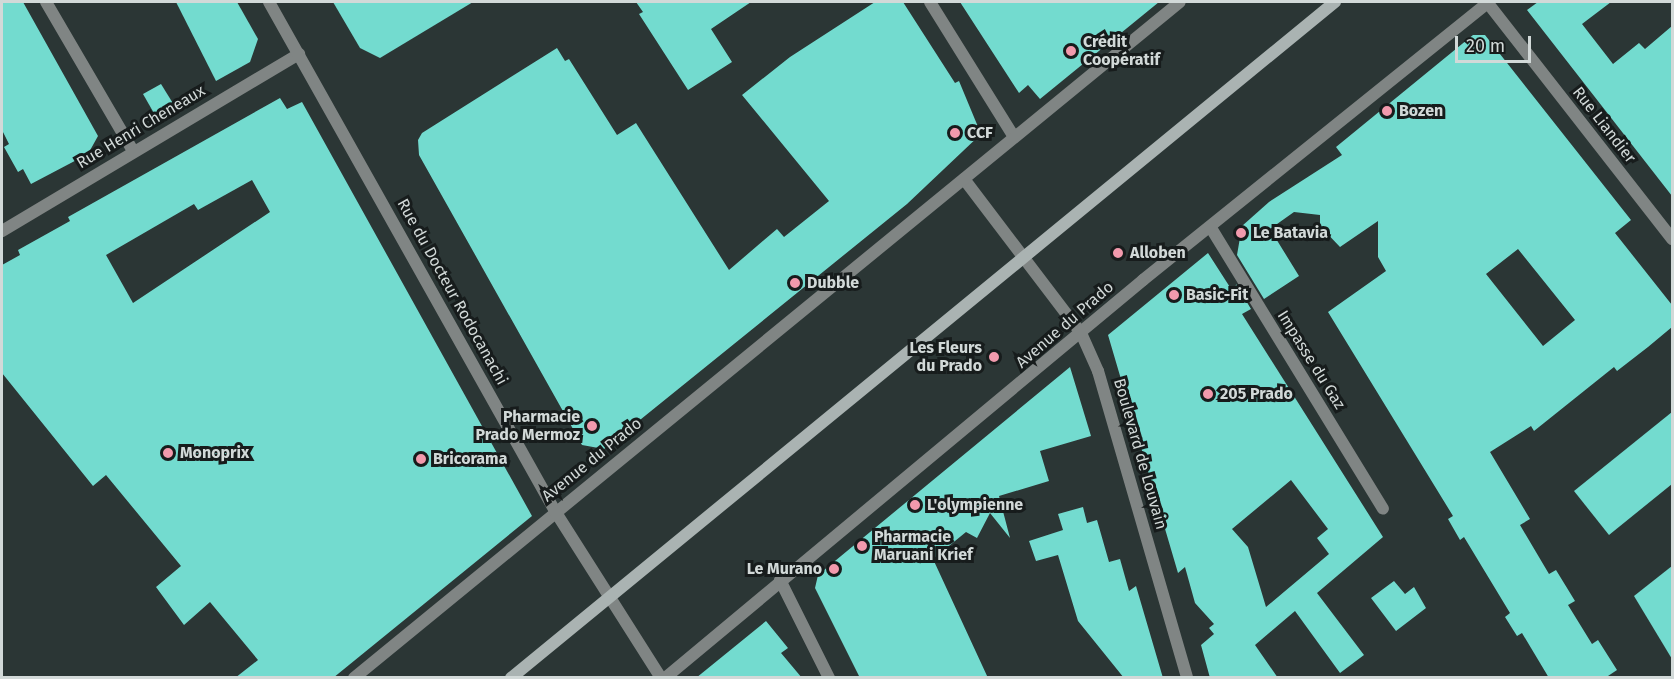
<!DOCTYPE html>
<html>
<head>
<meta charset="utf-8">
<style>
  body { margin:0 }
  #map { position:relative; width:1674px; height:679px; overflow:hidden; background:#2b3635; font-family:"Fira Sans",sans-serif }
  div>[style] { position:absolute }
  .building>* { inset:0; background:#73dbcf }
  .minor>* { height:12px; margin:-6px; padding:0 6px; transform-origin:6px; border-radius:6px; background:#808584 }
  .tertiary>* { height:12px; margin:-6px; padding:0 6px; transform-origin:6px; border-radius:6px; background:#808584 }
  .secondary>* { height:12px; margin:-6px; padding:0 6px; transform-origin:6px; border-radius:6px; background:#aab3b2 }
  .dots>* { width:16px; height:16px; translate:-50% -50%; box-sizing:border-box; border:3px solid #171c1c; border-radius:50% }
  span { translate:-50% -50%; white-space:nowrap; text-align:center; line-height:1.15; -webkit-text-stroke:6px #171c1c; paint-order:stroke }
  .poi-label { font-size:16px; color:#d2d9d8; font-weight:700 }
  .left { translate:0 -50%; text-align:left }
  .right { translate:-100% -50%; text-align:right }
  .street-label { font-size:16px; color:#d2d9d8 }
  .frame { position:absolute; inset:0; border:3px solid #d2d9d8; pointer-events:none }
  .scale { position:absolute; left:1455px; top:36px; width:76px; height:27px; box-sizing:border-box; border:3px solid #d2d9d8; border-top:0; padding-left:8px; font-size:18px; line-height:21px; white-space:nowrap; color:#d2d9d8; -webkit-text-stroke:4px #171c1c; paint-order:stroke }
</style>
</head>
<body>
<div id="map">
  <div class="building">
    <i style="clip-path:polygon(2px 2px,23px 2px,98px 136px,88px 154px,31px 184px,23px 169px,18px 172px,4px 147px,9px 144px,2px 130px)"></i>
    <i style="clip-path:polygon(176px 2px,237px 2px,258px 39px,250px 62px,216px 81px)"></i>
    <i style="clip-path:polygon(333px 2px,473px 2px,380px 58px,360px 48px)"></i>
    <i style="clip-path:polygon(636px 2px,751px 2px,711px 29px,732px 62px,688px 90px,639px 14px,643px 12px)"></i>
    <i style="clip-path:polygon(875px 2px,903px 2px,955px 83px,959px 81px,981px 134px,907px 204px,604px 449px,582px 445px,419px 155px,418px 140px,422px 133px,557px 48px,565px 61px,569px 59px,617px 135px,636px 123px,729px 270px,777px 229px,784px 237px,829px 201px,742px 95px,790px 57px)"></i>
    <i style="clip-path:polygon(960px 2px,1159px 2px,1040px 99px,1028px 85px,1019px 93px)"></i>
    <i style="clip-path:polygon(1538px 2px,1611px 2px,1582px 24px,1613px 64px,1639px 43px,1645px 49px,1672px 26px,1672px 196px,1527px 10px)"></i>
    <i style="clip-path:polygon(evenodd,1473px 35px,1485px 35px,1631px 220px,1615px 233px,1672px 305px,1672px 327px,1648px 347px,1617px 371px,1614px 367px,1534px 431px,1531px 426px,1490px 452px,1530px 519px,1520px 525px,1549px 574px,1556px 570px,1575px 601px,1568px 605px,1592px 644px,1598px 640px,1617px 670px,1605px 678px,1549px 678px,1522px 633px,1517px 636px,1505px 617px,1510px 613px,1464px 537px,1460px 540px,1448px 519px,1453px 516px,1328px 312px,1386px 271px,1378px 257px,1378px 221px,1340px 247px,1320px 226px,1320px 215px,1294px 212px,1270px 229px,1299px 276px,1264px 299px,1237px 255px,1242px 226px,1269px 202px,1342px 155px,1336px 147px,1473px 35px,1518px 249px,1575px 320px,1543px 346px,1486px 274px,1518px 249px)"></i>
    <i style="clip-path:polygon(161px 84px,174px 105px,155px 115px,143px 94px)"></i>
    <i style="clip-path:polygon(evenodd,280px 98px,287px 109px,302px 102px,532px 516px,333px 678px,235px 678px,258px 660px,210px 602px,184px 625px,156px 587px,181px 566px,106px 475px,93px 486px,2px 373px,2px 265px,20px 255px,18px 250px,70px 221px,68px 217px,280px 98px,252px 180px,270px 212px,133px 303px,106px 255px,194px 204px,198px 210px,252px 180px)"></i>
    <i style="clip-path:polygon(evenodd,1208px 253px,1235px 295px,1236px 284px,1251px 309px,1242px 314px,1383px 537px,1317px 593px,1364px 655px,1340px 673px,1295px 611px,1255px 645px,1278px 678px,1210px 678px,1201px 645px,1214px 634px,1209px 628px,1214px 624px,1195px 603px,1185px 567px,1178px 573px,1108px 335px,1208px 253px,1291px 480px,1328px 529px,1317px 538px,1329px 554px,1266px 607px,1248px 547px,1232px 529px,1291px 480px)"></i>
    <i style="clip-path:polygon(1070px 367px,1091px 436px,1040px 451px,1049px 481px,999px 496px,1010px 538px,990px 513px,977px 538px,966px 532px,933px 559px,988px 678px,860px 678px,815px 588px,818px 575px)"></i>
    <i style="clip-path:polygon(1672px 412px,1672px 484px,1609px 535px,1574px 491px)"></i>
    <i style="clip-path:polygon(1083px 507px,1087px 523px,1097px 520px,1109px 562px,1120px 559px,1129px 591px,1136px 586px,1163px 678px,1124px 678px,1078px 621px,1058px 555px,1036px 561px,1029px 541px,1063px 530px,1058px 514px)"></i>
    <i style="clip-path:polygon(1672px 566px,1672px 659px,1634px 596px)"></i>
    <i style="clip-path:polygon(1394px 581px,1405px 594px,1414px 587px,1426px 608px,1396px 631px,1371px 598px)"></i>
    <i style="clip-path:polygon(766px 621px,788px 648px,781px 653px,802px 678px,696px 678px)"></i>
  </div>
  <div class="minor">
    <i style="left:46px;top:2px;width:173px;rotate:59.7deg"></i>
    <i style="left:930px;top:2px;width:159px;rotate:58.1deg"></i>
    <i style="left:1487px;top:2px;width:301px;rotate:52deg"></i>
    <i style="left:964px;top:179px;width:193px;rotate:52.8deg"></i>
    <i style="left:1081px;top:333px;width:42px;rotate:65.9deg"></i>
    <i style="left:1098px;top:371px;width:320px;rotate:73.8deg"></i>
    <i style="left:1211px;top:228px;width:329px;rotate:58.5deg"></i>
    <i style="left:2px;top:231px;width:346px;rotate:-30.8deg"></i>
    <i style="left:780px;top:580px;width:110px;rotate:63.4deg"></i>
    <i style="left:609px;top:596px;width:97px;rotate:57.6deg"></i>
    <i style="left:354px;top:678px;width:1067px;rotate:-39.3deg"></i>
    <i style="left:665px;top:678px;width:622px;rotate:-39.78deg"></i>
    <i style="left:1143px;top:280px;width:444px;rotate:-38.8deg"></i>
  </div>
  <div class="tertiary">
    <i style="left:269px;top:2px;width:584px;rotate:60.67deg"></i>
    <i style="left:555px;top:511px;width:101px;rotate:57.6deg"></i>
  </div>
  <div class="secondary">
    <i style="left:511px;top:678px;width:1066px;rotate:-39.37deg"></i>
  </div>
  <div class="dots">
    <i style="left:1071px;top:51px;background:#f29aad"></i>
    <i style="left:1387px;top:111px;background:#f29aad"></i>
    <i style="left:955px;top:133px;background:#f29aad"></i>
    <i style="left:1241px;top:233px;background:#f29aad"></i>
    <i style="left:1118px;top:253px;background:#f29aad"></i>
    <i style="left:795px;top:283px;background:#f29aad"></i>
    <i style="left:1174px;top:295px;background:#f29aad"></i>
    <i style="left:994px;top:357px;background:#f29aad"></i>
    <i style="left:1208px;top:394px;background:#f29aad"></i>
    <i style="left:592px;top:426px;background:#f29aad"></i>
    <i style="left:168px;top:453px;background:#f29aad"></i>
    <i style="left:421px;top:459px;background:#f29aad"></i>
    <i style="left:915px;top:505px;background:#f29aad"></i>
    <i style="left:862px;top:546px;background:#f29aad"></i>
    <i style="left:834px;top:569px;background:#f29aad"></i>
  </div>
  <div class="poi-label">
    <span class="left" style="left:1083px;top:51px">Crédit<br>Coopératif</span>
    <span class="left" style="left:1399px;top:111px">Bozen</span>
    <span class="left" style="left:967px;top:133px">CCF</span>
    <span class="left" style="left:1253px;top:233px">Le Batavia</span>
    <span class="left" style="left:1130px;top:253px">Alloben</span>
    <span class="left" style="left:807px;top:283px">Dubble</span>
    <span class="left" style="left:1186px;top:295px">Basic-Fit</span>
    <span class="right" style="left:982px;top:357px">Les Fleurs<br>du Prado</span>
    <span class="left" style="left:1220px;top:394px">205 Prado</span>
    <span class="right" style="left:580px;top:426px">Pharmacie<br>Prado Mermoz</span>
    <span class="left" style="left:180px;top:453px">Monoprix</span>
    <span class="left" style="left:433px;top:459px">Bricorama</span>
    <span class="left" style="left:927px;top:505px">L'olympienne</span>
    <span class="left" style="left:874px;top:546px">Pharmacie<br>Maruani Krief</span>
    <span class="right" style="left:822px;top:569px">Le Murano</span>
  </div>
  <div class="street-label">
    <span style="left:1604px;top:125px;rotate:52deg">Rue Liandier</span>
    <span style="left:141px;top:127px;rotate:-31deg">Rue Henri Cheneaux</span>
    <span style="left:452px;top:292px;rotate:61deg">Rue du Docteur Rodocanachi</span>
    <span style="left:1065px;top:325px;rotate:-41deg">Avenue du Prado</span>
    <span style="left:1311px;top:360px;rotate:58deg">Impasse du Gaz</span>
    <span style="left:1140px;top:454px;rotate:74deg">Boulevard de Louvain</span>
    <span style="left:592px;top:460px;rotate:-39deg">Avenue du Prado</span>
  </div>
  <div class="frame"></div>
  <div class="scale">20 m</div>
</div>
</body>
</html>
